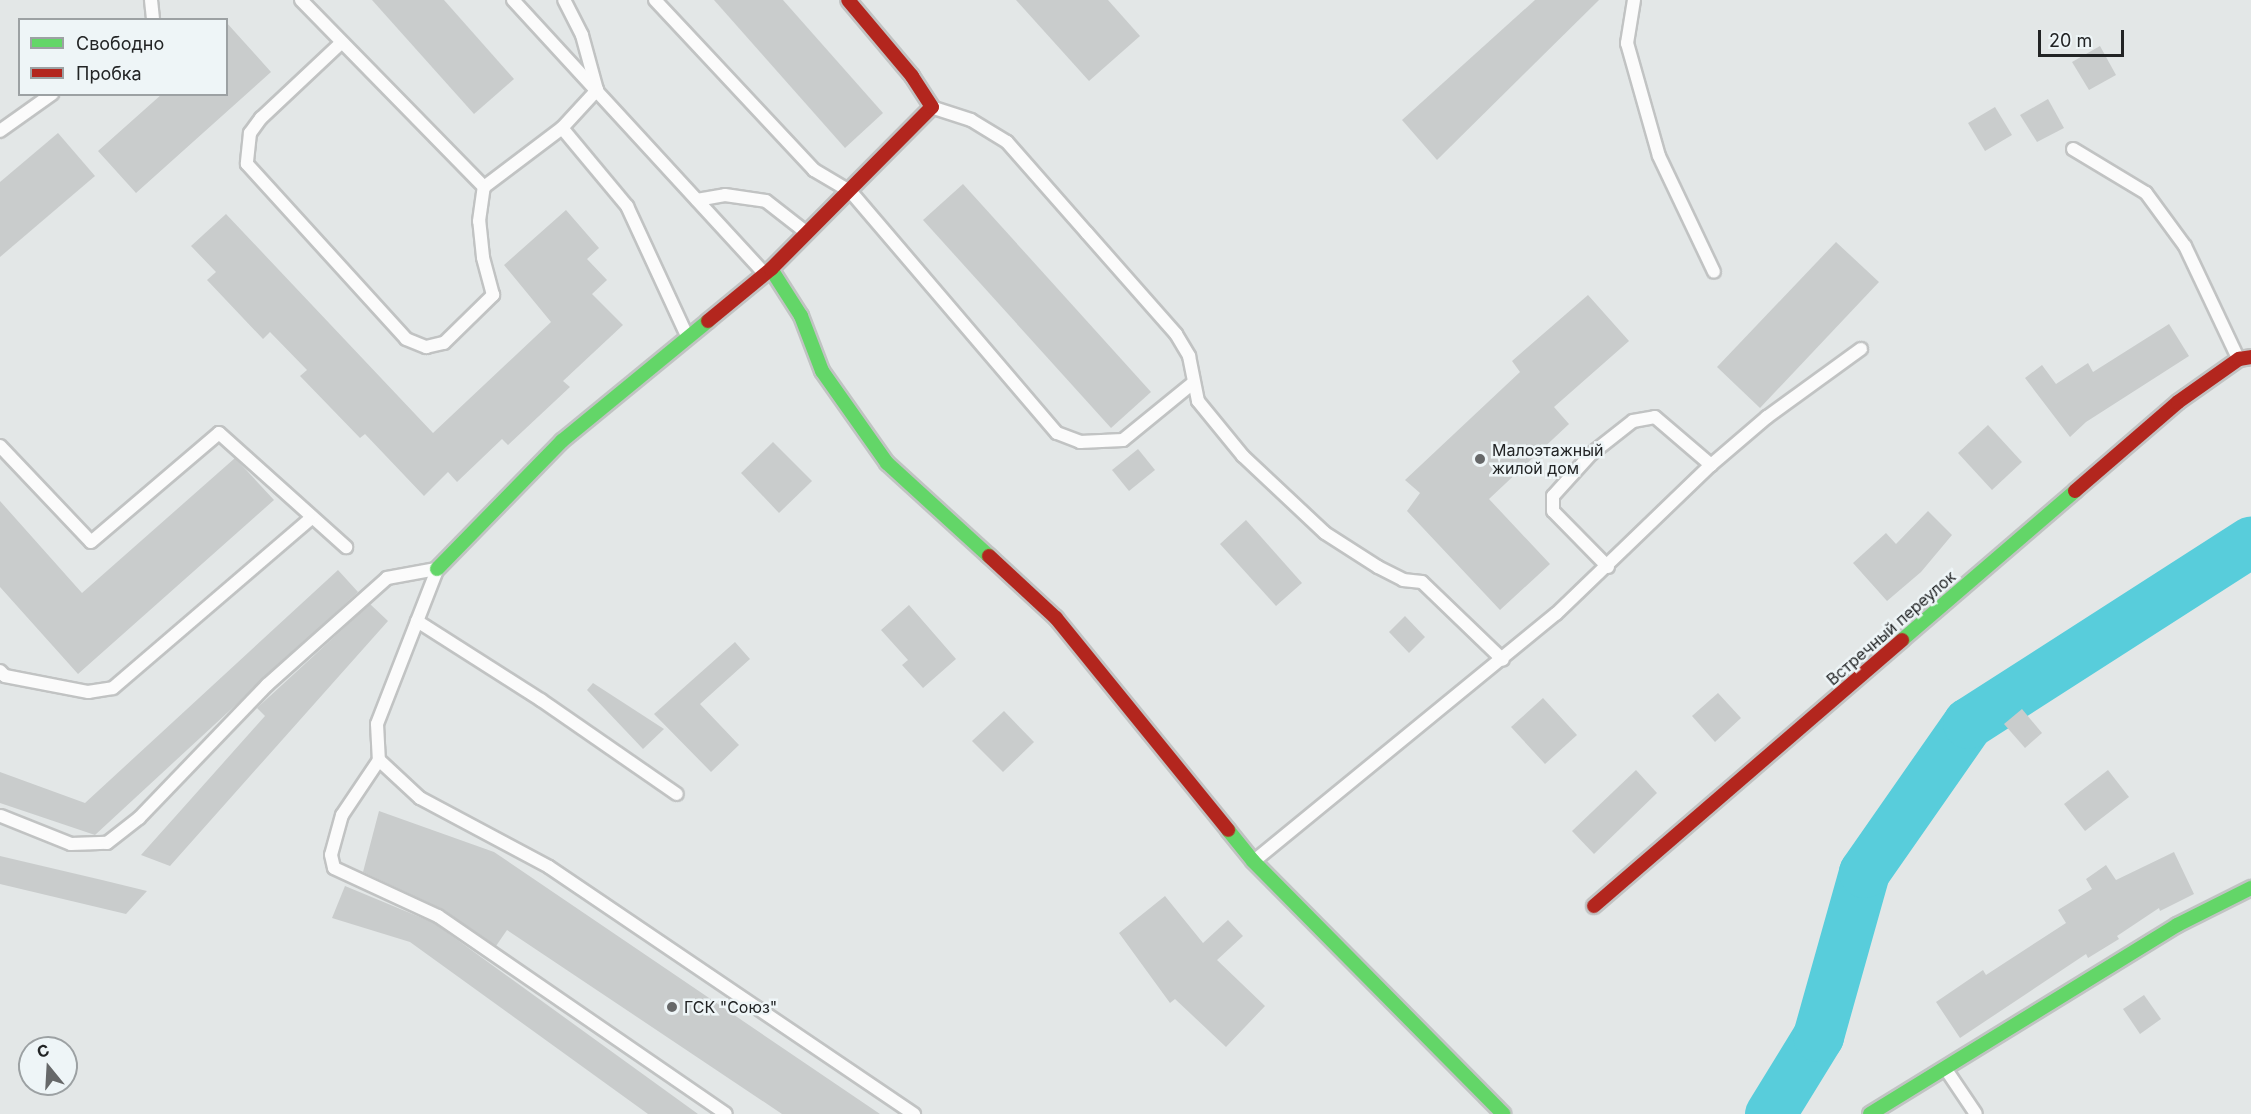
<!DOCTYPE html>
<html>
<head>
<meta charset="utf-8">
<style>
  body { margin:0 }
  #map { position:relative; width:2251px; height:1114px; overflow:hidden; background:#e3e7e7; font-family:Inter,sans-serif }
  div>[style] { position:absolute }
  .river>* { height:51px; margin:-25.5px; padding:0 25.5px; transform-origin:25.5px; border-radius:25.5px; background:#58cddb }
  .building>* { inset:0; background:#c9cccc }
  .roads { filter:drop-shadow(2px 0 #c1c3c3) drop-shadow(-2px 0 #c1c3c3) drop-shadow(0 2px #c1c3c3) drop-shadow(0 -2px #c1c3c3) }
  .lane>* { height:12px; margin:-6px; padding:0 6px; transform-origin:6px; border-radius:6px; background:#fbfbfb }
  .fast>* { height:14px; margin:-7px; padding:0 7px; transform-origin:7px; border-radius:7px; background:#63d668 }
  .jam>* { height:14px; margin:-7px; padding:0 7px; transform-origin:7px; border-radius:7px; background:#b3261e }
  .dots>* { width:16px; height:16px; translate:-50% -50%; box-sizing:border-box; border:3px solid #eef5f7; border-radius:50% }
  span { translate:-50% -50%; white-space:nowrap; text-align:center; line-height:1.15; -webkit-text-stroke:5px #eef5f7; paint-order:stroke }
  .poi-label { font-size:16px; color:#222425 }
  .left { translate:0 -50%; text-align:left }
  .street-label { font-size:16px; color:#222425 }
  .legend { position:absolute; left:18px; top:18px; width:210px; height:78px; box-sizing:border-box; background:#eef5f7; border:2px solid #9ca1a3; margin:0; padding:8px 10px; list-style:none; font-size:18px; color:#222425 }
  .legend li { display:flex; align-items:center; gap:12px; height:30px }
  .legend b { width:30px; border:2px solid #9ca1a3 }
  .north { position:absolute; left:18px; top:1036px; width:60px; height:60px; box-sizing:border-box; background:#eef5f7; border:2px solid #9ca1a3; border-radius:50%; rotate:342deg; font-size:16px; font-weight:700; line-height:24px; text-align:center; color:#222425 }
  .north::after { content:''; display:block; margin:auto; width:21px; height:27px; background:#666869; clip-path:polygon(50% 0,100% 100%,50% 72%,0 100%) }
  .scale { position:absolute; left:2038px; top:30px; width:86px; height:27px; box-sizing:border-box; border:3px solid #222425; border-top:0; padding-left:8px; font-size:18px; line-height:21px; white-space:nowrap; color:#222425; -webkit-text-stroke:4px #eef5f7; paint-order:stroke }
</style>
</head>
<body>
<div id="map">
  <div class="river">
    <i style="left:1770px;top:1114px;width:92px;rotate:-58.4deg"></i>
    <i style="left:1818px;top:1036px;width:170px;rotate:-74.3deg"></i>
    <i style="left:1864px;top:872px;width:182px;rotate:-55.1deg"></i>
    <i style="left:1968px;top:723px;width:336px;rotate:-32.7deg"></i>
  </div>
  <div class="building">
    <i style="clip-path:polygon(372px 0,444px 0,514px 79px,474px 114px)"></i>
    <i style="clip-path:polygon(714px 0,783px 0,883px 113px,845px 148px)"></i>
    <i style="clip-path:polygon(1016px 0,1108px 0,1140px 36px,1089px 81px)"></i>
    <i style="clip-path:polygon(1535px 0,1599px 0,1437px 160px,1402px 120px)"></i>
    <i style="clip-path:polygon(226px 22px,271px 72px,136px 193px,98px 151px,162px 94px,226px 94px)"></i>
    <i style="clip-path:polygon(2100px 46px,2116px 75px,2089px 90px,2072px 62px)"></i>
    <i style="clip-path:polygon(2048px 99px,2064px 128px,2037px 142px,2020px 115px)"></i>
    <i style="clip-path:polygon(1995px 107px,2012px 135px,1985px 151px,1968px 123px)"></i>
    <i style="clip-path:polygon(58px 133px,95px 176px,0 257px,0 182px)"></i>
    <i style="clip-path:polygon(963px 184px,1151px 392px,1111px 428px,923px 220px)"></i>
    <i style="clip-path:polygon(566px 210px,599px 248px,587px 259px,607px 280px,592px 294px,623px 325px,563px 381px,570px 387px,508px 445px,502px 439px,457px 482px,448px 472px,424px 496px,365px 434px,360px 438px,300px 376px,307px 370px,270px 332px,263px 339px,207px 280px,216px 272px,191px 246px,226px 214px,433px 433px,551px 322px,504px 265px)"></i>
    <i style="clip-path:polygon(1836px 242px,1879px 282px,1760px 408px,1717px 367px)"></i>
    <i style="clip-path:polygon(1588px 295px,1629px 341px,1554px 407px,1569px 424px,1489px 499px,1550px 564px,1500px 610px,1407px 511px,1420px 493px,1405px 480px,1520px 372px,1512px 361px)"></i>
    <i style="clip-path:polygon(2169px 324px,2189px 356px,2086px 422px,2070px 437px,2025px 378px,2042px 365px,2056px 384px,2088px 363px,2093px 372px)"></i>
    <i style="clip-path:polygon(1988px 425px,2022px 462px,1992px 490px,1958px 453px)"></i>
    <i style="clip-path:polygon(773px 442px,812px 481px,779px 513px,741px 473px)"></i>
    <i style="clip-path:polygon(1138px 449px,1155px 470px,1129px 491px,1112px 470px)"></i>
    <i style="clip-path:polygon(235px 458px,274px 500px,78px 674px,0 587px,0 501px,82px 593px)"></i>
    <i style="clip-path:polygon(1928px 511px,1952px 535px,1921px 572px,1887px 601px,1853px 563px,1886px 533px,1896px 544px)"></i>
    <i style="clip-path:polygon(1246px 520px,1302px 583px,1276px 606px,1220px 544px)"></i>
    <i style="clip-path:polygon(338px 570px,358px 592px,95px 835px,0 803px,0 772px,85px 803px)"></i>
    <i style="clip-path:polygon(370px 604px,388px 621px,170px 866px,141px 855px,265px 716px,257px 708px)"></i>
    <i style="clip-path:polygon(909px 605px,956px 659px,923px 688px,902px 665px,908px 660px,881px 630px)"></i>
    <i style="clip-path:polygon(1405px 616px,1425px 637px,1409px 653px,1389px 632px)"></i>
    <i style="clip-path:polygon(735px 642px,750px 659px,700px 704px,739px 745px,711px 772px,654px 714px)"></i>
    <i style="clip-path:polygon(593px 683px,664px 729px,643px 749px,587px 690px)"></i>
    <i style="clip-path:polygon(1718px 693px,1741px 718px,1715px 742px,1692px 716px)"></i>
    <i style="clip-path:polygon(1543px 698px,1577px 735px,1545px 764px,1511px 727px)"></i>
    <i style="clip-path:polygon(2022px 709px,2042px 733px,2025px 748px,2004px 724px)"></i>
    <i style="clip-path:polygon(1004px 711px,1034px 742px,1003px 772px,972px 741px)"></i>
    <i style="clip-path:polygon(1636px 770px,1657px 793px,1594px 854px,1572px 831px)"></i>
    <i style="clip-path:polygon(2108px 770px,2129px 797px,2085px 831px,2064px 804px)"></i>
    <i style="clip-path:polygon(379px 811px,494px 852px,880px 1114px,782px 1114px,507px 930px,496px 946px,442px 909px,363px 872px)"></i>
    <i style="clip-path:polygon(2174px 852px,2194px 894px,2160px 911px,2159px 908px,2117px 936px,2119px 939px,2088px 958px,2086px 954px,1960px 1038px,1936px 1002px,1983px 970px,1986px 975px,2066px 923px,2058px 910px,2092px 889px,2086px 879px,2106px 865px,2116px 880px)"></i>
    <i style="clip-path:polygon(0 856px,102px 880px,147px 891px,126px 914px,0 884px)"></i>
    <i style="clip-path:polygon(345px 886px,434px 923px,698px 1114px,648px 1114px,410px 942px,332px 918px)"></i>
    <i style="clip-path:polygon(1165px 896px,1203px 943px,1228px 920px,1243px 936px,1217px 960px,1265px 1006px,1226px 1047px,1175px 999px,1170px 1003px,1119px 933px)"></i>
    <i style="clip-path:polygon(2144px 995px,2161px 1019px,2140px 1034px,2123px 1009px)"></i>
  </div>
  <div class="roads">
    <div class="lane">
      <i style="left:151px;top:0;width:20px;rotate:84deg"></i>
      <i style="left:301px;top:0;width:262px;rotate:45.6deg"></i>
      <i style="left:484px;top:187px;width:98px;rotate:-37.1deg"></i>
      <i style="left:562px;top:128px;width:102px;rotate:50.2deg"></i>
      <i style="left:627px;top:206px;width:143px;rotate:65.2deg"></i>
      <i style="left:513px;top:0;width:371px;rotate:47.4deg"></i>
      <i style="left:655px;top:0;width:233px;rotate:46.9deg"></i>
      <i style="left:814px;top:170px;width:43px;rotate:30.7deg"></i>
      <i style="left:851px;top:192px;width:317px;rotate:49.5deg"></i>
      <i style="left:1057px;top:433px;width:25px;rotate:21deg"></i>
      <i style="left:1080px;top:442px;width:43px;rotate:-2.7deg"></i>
      <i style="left:1123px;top:440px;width:90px;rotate:-39.2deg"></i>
      <i style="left:1634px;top:0;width:44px;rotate:99.2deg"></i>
      <i style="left:1627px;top:43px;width:117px;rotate:74.2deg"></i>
      <i style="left:1659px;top:156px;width:128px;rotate:64.6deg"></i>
      <i style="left:341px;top:43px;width:110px;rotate:136.8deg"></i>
      <i style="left:261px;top:118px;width:19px;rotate:126deg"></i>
      <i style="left:250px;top:133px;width:31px;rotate:96deg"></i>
      <i style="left:247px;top:164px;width:236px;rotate:47.7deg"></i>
      <i style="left:406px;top:339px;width:22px;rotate:22deg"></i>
      <i style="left:426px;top:347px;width:18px;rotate:-13deg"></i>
      <i style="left:444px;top:343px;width:69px;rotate:-44.4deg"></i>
      <i style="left:493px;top:295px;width:39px;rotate:-105deg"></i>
      <i style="left:483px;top:257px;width:36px;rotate:-96deg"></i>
      <i style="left:479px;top:221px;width:34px;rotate:-82deg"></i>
      <i style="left:934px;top:108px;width:39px;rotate:18deg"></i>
      <i style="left:971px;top:120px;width:42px;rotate:31.4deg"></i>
      <i style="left:1007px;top:142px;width:121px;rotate:48.7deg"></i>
      <i style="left:1087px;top:233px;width:135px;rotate:48.6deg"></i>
      <i style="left:1176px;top:334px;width:26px;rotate:59deg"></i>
      <i style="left:1189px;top:356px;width:46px;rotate:78.7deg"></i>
      <i style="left:1198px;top:401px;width:71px;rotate:50.7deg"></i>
      <i style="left:1243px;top:456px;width:112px;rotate:43.2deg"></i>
      <i style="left:1325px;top:533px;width:63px;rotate:32.7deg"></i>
      <i style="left:1378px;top:567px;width:28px;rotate:27deg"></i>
      <i style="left:1403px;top:580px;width:19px;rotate:6deg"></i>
      <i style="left:1422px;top:582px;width:112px;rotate:43.9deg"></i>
      <i style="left:562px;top:128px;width:52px;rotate:-47.4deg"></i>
      <i style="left:597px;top:90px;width:57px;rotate:-105.3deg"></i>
      <i style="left:582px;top:35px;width:39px;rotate:-117deg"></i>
      <i style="left:0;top:131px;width:64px;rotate:-35.4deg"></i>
      <i style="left:2073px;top:149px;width:85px;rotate:31.1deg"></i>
      <i style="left:2146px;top:193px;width:66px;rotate:53.7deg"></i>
      <i style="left:2185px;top:246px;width:124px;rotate:64.7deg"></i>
      <i style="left:697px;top:200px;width:28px;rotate:-10deg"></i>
      <i style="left:725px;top:195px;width:41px;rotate:8.3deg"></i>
      <i style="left:766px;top:201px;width:52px;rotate:38deg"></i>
      <i style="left:0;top:446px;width:132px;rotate:46.5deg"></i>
      <i style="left:91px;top:542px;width:168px;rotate:-40.4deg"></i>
      <i style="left:219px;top:433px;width:171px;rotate:41.9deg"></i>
      <i style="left:1608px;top:567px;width:78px;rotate:-134.5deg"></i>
      <i style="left:1553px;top:511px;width:15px;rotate:-90deg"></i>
      <i style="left:1553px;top:496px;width:57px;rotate:-47.9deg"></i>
      <i style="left:1591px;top:454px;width:53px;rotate:-38.2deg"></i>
      <i style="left:1633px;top:421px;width:22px;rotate:-10deg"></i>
      <i style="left:1655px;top:417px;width:74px;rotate:40.6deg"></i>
      <i style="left:437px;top:570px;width:165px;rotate:111.3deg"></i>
      <i style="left:377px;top:724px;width:36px;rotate:87deg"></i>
      <i style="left:379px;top:760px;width:56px;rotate:42.8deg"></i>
      <i style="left:420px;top:798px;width:146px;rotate:28.1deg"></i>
      <i style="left:549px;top:867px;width:441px;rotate:34.1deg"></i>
      <i style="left:417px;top:621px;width:147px;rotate:32.5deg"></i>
      <i style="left:541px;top:700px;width:165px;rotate:34.7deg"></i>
      <i style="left:0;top:671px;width:7px;rotate:45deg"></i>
      <i style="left:5px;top:676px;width:85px;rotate:10.9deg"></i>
      <i style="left:88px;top:692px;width:25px;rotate:-9deg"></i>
      <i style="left:113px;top:688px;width:260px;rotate:-40.6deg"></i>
      <i style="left:379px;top:760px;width:66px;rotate:123.9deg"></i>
      <i style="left:342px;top:815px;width:41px;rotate:105.4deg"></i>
      <i style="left:331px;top:855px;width:13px;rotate:77deg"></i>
      <i style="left:334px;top:868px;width:115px;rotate:24.8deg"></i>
      <i style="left:438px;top:916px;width:349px;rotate:34.5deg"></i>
      <i style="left:1px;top:816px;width:75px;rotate:21.8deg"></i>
      <i style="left:71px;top:844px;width:36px;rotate:-2deg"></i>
      <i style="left:107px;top:843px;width:41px;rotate:-38deg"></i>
      <i style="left:139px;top:818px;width:185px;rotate:-46.1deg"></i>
      <i style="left:267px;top:685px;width:161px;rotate:-41.7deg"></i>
      <i style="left:387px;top:578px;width:50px;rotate:-10.4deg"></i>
      <i style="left:1254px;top:861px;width:390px;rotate:-39.3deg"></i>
      <i style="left:1556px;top:614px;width:215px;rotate:-43.9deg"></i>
      <i style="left:1711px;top:465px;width:74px;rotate:-40.6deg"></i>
      <i style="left:1767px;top:417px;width:116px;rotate:-35.9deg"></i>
      <i style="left:1945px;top:1068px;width:55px;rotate:56deg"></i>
    </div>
    <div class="fast">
      <i style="left:771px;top:269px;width:56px;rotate:57.4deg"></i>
      <i style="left:801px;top:316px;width:59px;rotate:69.1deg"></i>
      <i style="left:822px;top:371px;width:113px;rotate:54.8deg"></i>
      <i style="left:887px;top:463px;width:138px;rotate:42.4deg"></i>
      <i style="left:437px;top:569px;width:179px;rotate:-45.7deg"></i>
      <i style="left:562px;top:441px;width:189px;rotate:-39.4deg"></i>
      <i style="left:1902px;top:640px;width:228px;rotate:-40.7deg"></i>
      <i style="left:1228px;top:830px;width:40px;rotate:51deg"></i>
      <i style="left:1253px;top:861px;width:356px;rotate:45.3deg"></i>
      <i style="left:1870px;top:1114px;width:361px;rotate:-31.6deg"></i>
      <i style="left:2177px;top:925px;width:83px;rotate:-26.6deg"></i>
    </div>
    <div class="jam">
      <i style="left:708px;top:321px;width:82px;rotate:-39.5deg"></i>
      <i style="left:771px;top:269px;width:228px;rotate:-45.2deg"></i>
      <i style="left:932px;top:107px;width:37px;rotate:-123deg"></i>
      <i style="left:912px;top:76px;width:99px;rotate:-130.1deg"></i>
      <i style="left:2075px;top:491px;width:136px;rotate:-40.8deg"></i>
      <i style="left:2178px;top:402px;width:75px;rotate:-35.2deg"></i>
      <i style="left:2239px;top:359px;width:12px;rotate:-9deg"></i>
      <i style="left:989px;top:556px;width:91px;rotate:42.8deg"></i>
      <i style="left:1056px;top:618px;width:273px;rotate:50.9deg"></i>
      <i style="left:1594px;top:906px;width:407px;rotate:-40.8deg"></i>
    </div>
  </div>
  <div class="dots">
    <i style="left:1480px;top:459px;background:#666869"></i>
    <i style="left:672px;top:1007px;background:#666869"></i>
  </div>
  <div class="poi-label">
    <span class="left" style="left:1492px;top:459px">Малоэтажный<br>жилой дом</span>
    <span class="left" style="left:684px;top:1007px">ГСК "Союз"</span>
  </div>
  <div class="street-label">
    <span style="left:1891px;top:628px;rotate:-41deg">Встречный переулок</span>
  </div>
  <ul class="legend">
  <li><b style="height:8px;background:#63d668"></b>Свободно</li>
  <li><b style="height:8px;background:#b3261e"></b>Пробка</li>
  </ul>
  <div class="north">С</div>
  <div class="scale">20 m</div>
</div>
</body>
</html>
